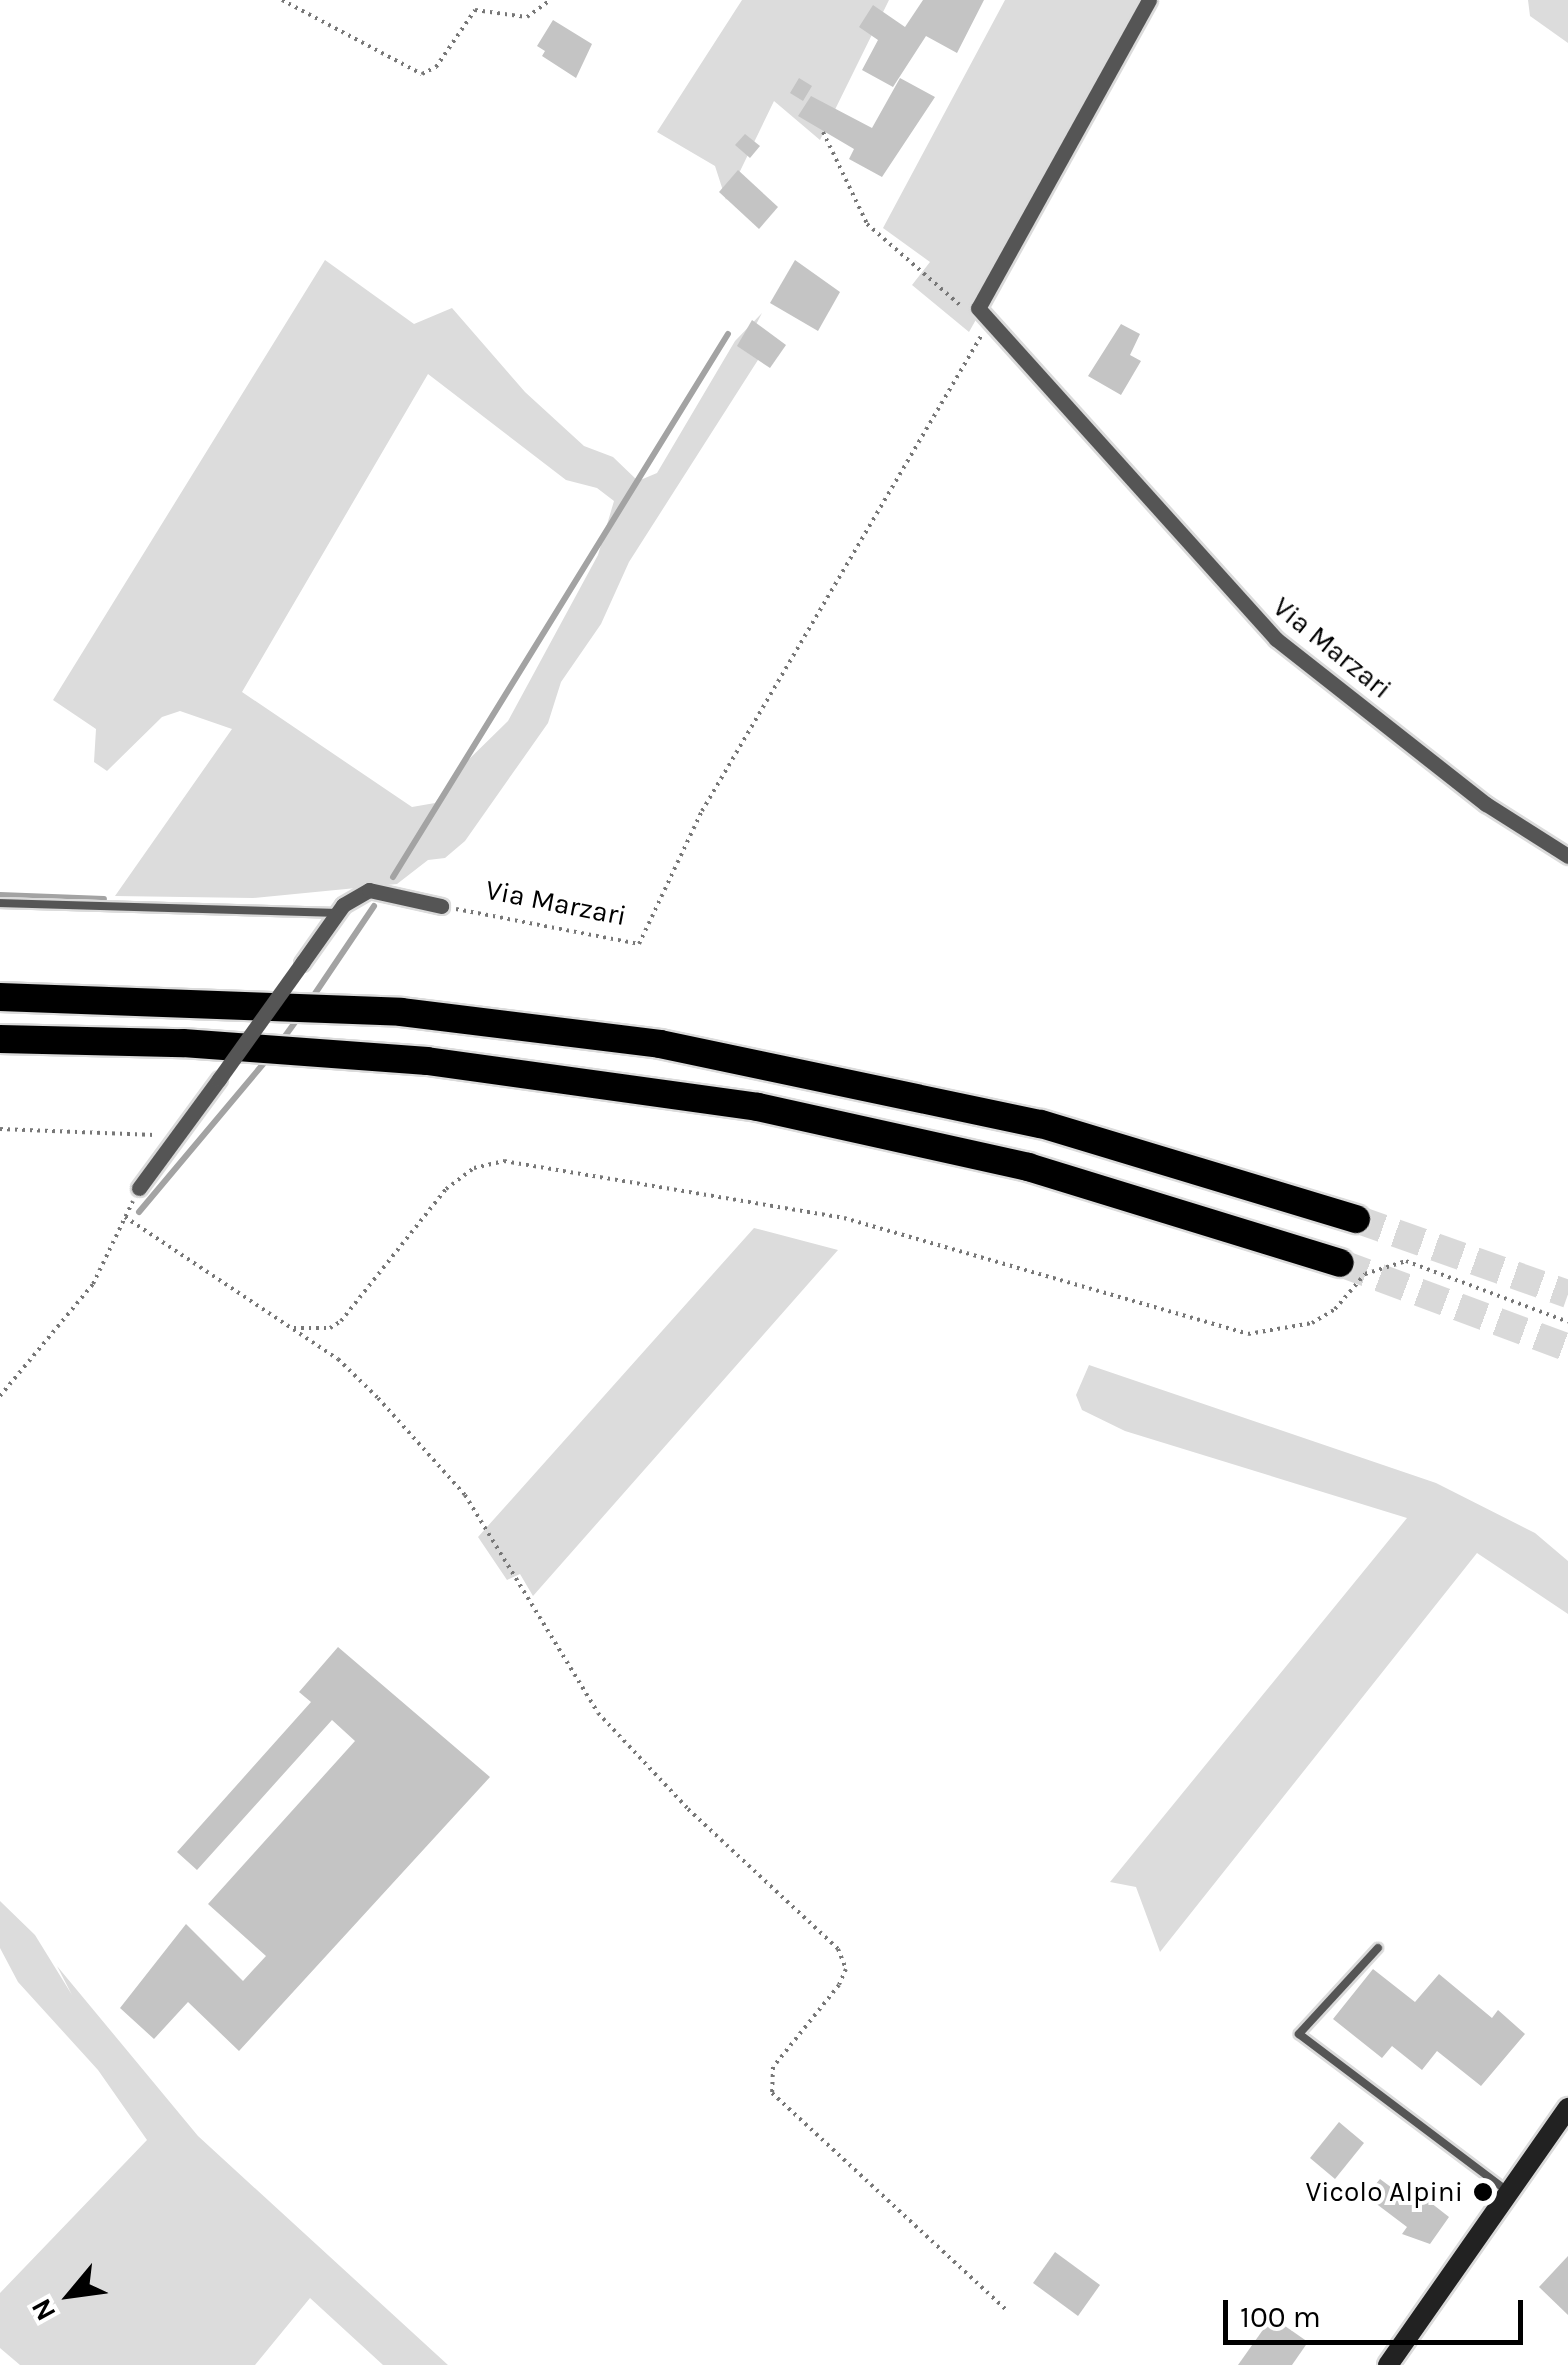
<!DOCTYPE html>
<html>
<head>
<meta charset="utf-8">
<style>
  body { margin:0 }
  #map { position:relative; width:1568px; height:2365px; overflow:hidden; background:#fff; font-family:Karla,sans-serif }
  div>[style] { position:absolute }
  .green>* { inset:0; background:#dcdcdc }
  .stream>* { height:6px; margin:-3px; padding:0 3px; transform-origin:3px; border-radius:3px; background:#a3a3a3 }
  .building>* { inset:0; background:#c4c4c4 }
  .highway-tunnel>* { height:28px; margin-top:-14px; transform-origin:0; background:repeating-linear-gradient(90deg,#d9d9d9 0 28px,transparent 0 42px) }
  .path>* { height:4px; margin-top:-2px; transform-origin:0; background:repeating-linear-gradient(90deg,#777 0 2.5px,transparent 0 7.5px) }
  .roads { filter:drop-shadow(2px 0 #dbdbdb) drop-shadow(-2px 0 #dbdbdb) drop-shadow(0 2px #dbdbdb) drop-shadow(0 -2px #dbdbdb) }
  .lane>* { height:8px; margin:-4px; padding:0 4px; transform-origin:4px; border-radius:4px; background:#555 }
  .street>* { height:15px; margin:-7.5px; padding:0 7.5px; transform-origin:7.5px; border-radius:7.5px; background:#555 }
  .secondary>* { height:20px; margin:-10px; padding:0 10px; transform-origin:10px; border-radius:10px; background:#222 }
  .highway>* { height:28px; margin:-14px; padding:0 14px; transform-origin:14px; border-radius:14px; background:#000 }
  .street-bridge>* { height:15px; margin:-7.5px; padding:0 7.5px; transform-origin:7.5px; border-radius:7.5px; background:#555 }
  .dots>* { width:28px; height:28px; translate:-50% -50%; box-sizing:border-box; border:5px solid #fff; border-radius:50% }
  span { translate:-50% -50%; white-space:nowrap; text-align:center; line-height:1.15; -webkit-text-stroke:8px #fff; paint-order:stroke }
  .street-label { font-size:28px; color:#000 }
  .poi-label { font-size:28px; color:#000 }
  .right { translate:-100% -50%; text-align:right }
  .north { position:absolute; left:20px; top:2245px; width:100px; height:100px; -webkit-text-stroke:8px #fff; paint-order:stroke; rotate:241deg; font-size:28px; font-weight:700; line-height:40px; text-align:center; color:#000 }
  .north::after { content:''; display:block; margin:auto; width:35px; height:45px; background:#000; clip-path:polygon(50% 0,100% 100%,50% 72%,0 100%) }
  .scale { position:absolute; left:1223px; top:2300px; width:300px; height:45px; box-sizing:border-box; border:5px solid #000; border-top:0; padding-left:12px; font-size:30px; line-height:35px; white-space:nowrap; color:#000; -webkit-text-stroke:8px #fff; paint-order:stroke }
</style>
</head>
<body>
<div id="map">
  <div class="green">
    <i style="clip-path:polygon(742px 0,889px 0,820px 140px,774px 101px,726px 200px,715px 166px,657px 132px)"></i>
    <i style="clip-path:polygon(1005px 0,1156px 0,969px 332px,912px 285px,930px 262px,883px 228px)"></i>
    <i style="clip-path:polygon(1528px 0,1568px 0,1568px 43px,1530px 16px)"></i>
    <i style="clip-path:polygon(evenodd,325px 260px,414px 324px,452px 308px,525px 392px,584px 446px,613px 457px,638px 481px,657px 473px,735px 341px,762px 313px,748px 340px,765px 349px,629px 562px,601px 624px,561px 682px,548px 723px,465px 841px,445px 858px,428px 860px,397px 884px,253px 898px,115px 896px,232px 729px,180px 711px,162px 717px,107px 771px,94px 762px,96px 729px,53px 700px,325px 260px,428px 374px,566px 480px,597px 488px,614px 501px,598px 555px,508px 721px,458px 770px,435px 803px,412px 807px,242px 692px,428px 374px)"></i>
    <i style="clip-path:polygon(754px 1228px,838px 1250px,533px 1596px,520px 1574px,507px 1580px,478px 1537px)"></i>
    <i style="clip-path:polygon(1089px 1365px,1436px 1483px,1535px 1533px,1568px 1561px,1568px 1614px,1477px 1553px,1160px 1952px,1136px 1887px,1110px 1882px,1407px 1518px,1125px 1431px,1082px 1410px,1076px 1395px)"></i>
    <i style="clip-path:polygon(0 1901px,35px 1935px,72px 1995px,57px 1966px,198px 2136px,448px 2365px,383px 2365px,310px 2298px,255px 2365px,20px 2365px,0 2348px,0 2293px,147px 2140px,98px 2070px,18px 1982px,0 1948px)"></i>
  </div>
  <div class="stream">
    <i style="left:393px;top:877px;width:638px;rotate:-58.33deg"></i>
    <i style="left:0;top:895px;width:104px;rotate:2.2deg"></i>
    <i style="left:312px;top:998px;width:111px;rotate:-56deg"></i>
    <i style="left:280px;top:1043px;width:32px;rotate:-54deg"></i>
    <i style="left:139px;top:1212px;width:202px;rotate:-50deg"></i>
  </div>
  <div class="building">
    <i style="clip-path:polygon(923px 0,984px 0,957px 53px,926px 36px,893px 87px,862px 70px,878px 40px,859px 27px,873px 5px,905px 27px)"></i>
    <i style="clip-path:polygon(553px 20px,592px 44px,576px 78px,542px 56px,545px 51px,537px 46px)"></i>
    <i style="clip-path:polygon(799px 78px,812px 86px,803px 101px,790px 93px)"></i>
    <i style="clip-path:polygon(900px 78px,935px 97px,882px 177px,849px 159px,854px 149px,798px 116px,811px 96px,872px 128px)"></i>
    <i style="clip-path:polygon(745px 134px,760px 146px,750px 158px,735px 145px)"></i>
    <i style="clip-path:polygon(738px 170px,778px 207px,759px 229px,719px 192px)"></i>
    <i style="clip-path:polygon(795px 260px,840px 292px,818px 331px,770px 303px)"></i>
    <i style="clip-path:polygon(752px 320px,786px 345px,770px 368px,737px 346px)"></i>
    <i style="clip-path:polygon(1121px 324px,1140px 334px,1130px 355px,1141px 361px,1121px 395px,1088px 376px)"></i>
    <i style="clip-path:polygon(338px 1647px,490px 1777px,239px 2051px,188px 2002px,154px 2039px,120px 2008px,186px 1924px,243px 1981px,266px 1956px,208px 1904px,355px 1741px,332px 1720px,197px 1870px,177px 1852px,311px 1702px,299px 1692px)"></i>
    <i style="clip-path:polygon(1373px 1969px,1415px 2002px,1439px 1974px,1492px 2018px,1498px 2010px,1525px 2034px,1481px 2086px,1437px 2051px,1422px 2070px,1392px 2046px,1382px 2058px,1333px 2019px)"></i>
    <i style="clip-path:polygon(1339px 2122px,1364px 2143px,1335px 2179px,1310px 2158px)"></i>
    <i style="clip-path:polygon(1380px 2179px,1411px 2202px,1417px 2192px,1449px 2217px,1430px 2244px,1402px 2234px,1407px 2227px,1366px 2196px)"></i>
    <i style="clip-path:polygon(1055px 2252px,1100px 2285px,1078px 2316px,1033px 2283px)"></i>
    <i style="clip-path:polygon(1568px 2256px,1568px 2315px,1539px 2287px)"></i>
    <i style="clip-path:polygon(1272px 2317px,1308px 2342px,1292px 2365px,1238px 2365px)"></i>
  </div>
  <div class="highway-tunnel">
    <i style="left:1356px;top:1219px;width:225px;rotate:19.5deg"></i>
    <i style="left:1340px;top:1263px;width:243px;rotate:20.4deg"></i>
  </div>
  <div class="path">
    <i style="left:282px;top:0;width:158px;rotate:27.9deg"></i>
    <i style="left:422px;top:74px;width:16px;rotate:-27deg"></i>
    <i style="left:436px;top:67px;width:69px;rotate:-55.6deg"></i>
    <i style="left:475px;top:10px;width:52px;rotate:7.7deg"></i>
    <i style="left:527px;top:17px;width:29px;rotate:-36deg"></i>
    <i style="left:823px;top:132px;width:102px;rotate:64.4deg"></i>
    <i style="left:867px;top:224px;width:126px;rotate:41.1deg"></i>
    <i style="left:456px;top:909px;width:186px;rotate:10.8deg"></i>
    <i style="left:639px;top:944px;width:147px;rotate:-64.7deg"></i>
    <i style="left:702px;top:811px;width:551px;rotate:-59.57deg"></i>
    <i style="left:0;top:1129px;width:155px;rotate:2.2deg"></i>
    <i style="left:125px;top:1217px;width:256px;rotate:33.7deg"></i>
    <i style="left:338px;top:1359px;width:56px;rotate:44.3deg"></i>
    <i style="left:378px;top:1398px;width:130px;rotate:48.1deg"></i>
    <i style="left:465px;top:1495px;width:255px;rotate:58.6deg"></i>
    <i style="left:598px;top:1713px;width:132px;rotate:46.8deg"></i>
    <i style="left:688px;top:1809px;width:205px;rotate:43deg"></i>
    <i style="left:838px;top:1949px;width:22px;rotate:68deg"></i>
    <i style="left:846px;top:1969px;width:17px;rotate:114deg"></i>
    <i style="left:839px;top:1985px;width:105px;rotate:128.8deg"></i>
    <i style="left:773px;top:2067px;width:26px;rotate:92deg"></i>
    <i style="left:772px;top:2093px;width:318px;rotate:42.8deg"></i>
    <i style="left:294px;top:1328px;width:36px"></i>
    <i style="left:330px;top:1328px;width:13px;rotate:-32deg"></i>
    <i style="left:341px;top:1321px;width:169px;rotate:-51.5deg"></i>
    <i style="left:446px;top:1189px;width:35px;rotate:-37deg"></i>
    <i style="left:474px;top:1168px;width:31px;rotate:-13deg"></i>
    <i style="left:504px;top:1161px;width:345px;rotate:9.5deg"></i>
    <i style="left:844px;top:1218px;width:420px;rotate:16deg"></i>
    <i style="left:1248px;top:1334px;width:65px;rotate:-9.8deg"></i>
    <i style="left:1312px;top:1323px;width:27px;rotate:-31deg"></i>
    <i style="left:1335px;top:1309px;width:46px;rotate:-49.4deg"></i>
    <i style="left:1365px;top:1274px;width:43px;rotate:-17.6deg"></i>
    <i style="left:1406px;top:1261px;width:173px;rotate:20.6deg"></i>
    <i style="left:0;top:1396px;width:146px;rotate:-50.3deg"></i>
    <i style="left:93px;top:1284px;width:92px;rotate:-64.3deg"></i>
  </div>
  <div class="roads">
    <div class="lane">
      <i style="left:0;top:903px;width:335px;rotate:1.7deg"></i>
      <i style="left:1378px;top:1948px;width:117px;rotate:132.6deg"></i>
      <i style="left:1299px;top:2034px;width:261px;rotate:37deg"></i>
    </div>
    <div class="street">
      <i style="left:1149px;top:0;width:352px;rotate:119deg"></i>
      <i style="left:978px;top:308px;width:445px;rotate:48deg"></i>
      <i style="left:1276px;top:639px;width:267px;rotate:38.2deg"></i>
      <i style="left:1486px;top:804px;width:97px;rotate:32.4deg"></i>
      <i style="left:302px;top:963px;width:71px;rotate:-54.7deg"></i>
      <i style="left:343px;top:905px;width:30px;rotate:-30deg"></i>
      <i style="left:369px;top:890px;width:74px;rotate:12.5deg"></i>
      <i style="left:139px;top:1188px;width:135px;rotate:-53.7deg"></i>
    </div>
    <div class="secondary">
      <i style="left:1388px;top:2365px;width:314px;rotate:-55deg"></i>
    </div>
    <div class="highway">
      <i style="left:0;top:997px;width:401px;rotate:2.1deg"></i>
      <i style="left:401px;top:1012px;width:261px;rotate:7deg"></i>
      <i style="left:660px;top:1044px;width:389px;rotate:11.9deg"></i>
      <i style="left:1041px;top:1124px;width:329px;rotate:16.8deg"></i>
      <i style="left:0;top:1039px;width:183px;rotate:1.3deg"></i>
      <i style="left:183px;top:1043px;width:245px;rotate:4.2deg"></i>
      <i style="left:427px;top:1061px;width:334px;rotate:7.9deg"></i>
      <i style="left:758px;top:1107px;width:277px;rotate:12.5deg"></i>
      <i style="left:1028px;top:1167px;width:326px;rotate:17.1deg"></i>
    </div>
  </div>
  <div class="street-bridge">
    <i style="left:219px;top:1079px;width:143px;rotate:-54.4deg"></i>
  </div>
  <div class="dots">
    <i style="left:1483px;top:2192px;background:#000"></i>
  </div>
  <div class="street-label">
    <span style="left:1332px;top:648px;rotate:39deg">Via Marzari</span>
    <span style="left:556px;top:903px;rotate:11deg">Via Marzari</span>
  </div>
  <div class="poi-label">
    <span class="right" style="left:1463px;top:2192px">Vicolo Alpini</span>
  </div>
  <div class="north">N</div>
  <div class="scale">100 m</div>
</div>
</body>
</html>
